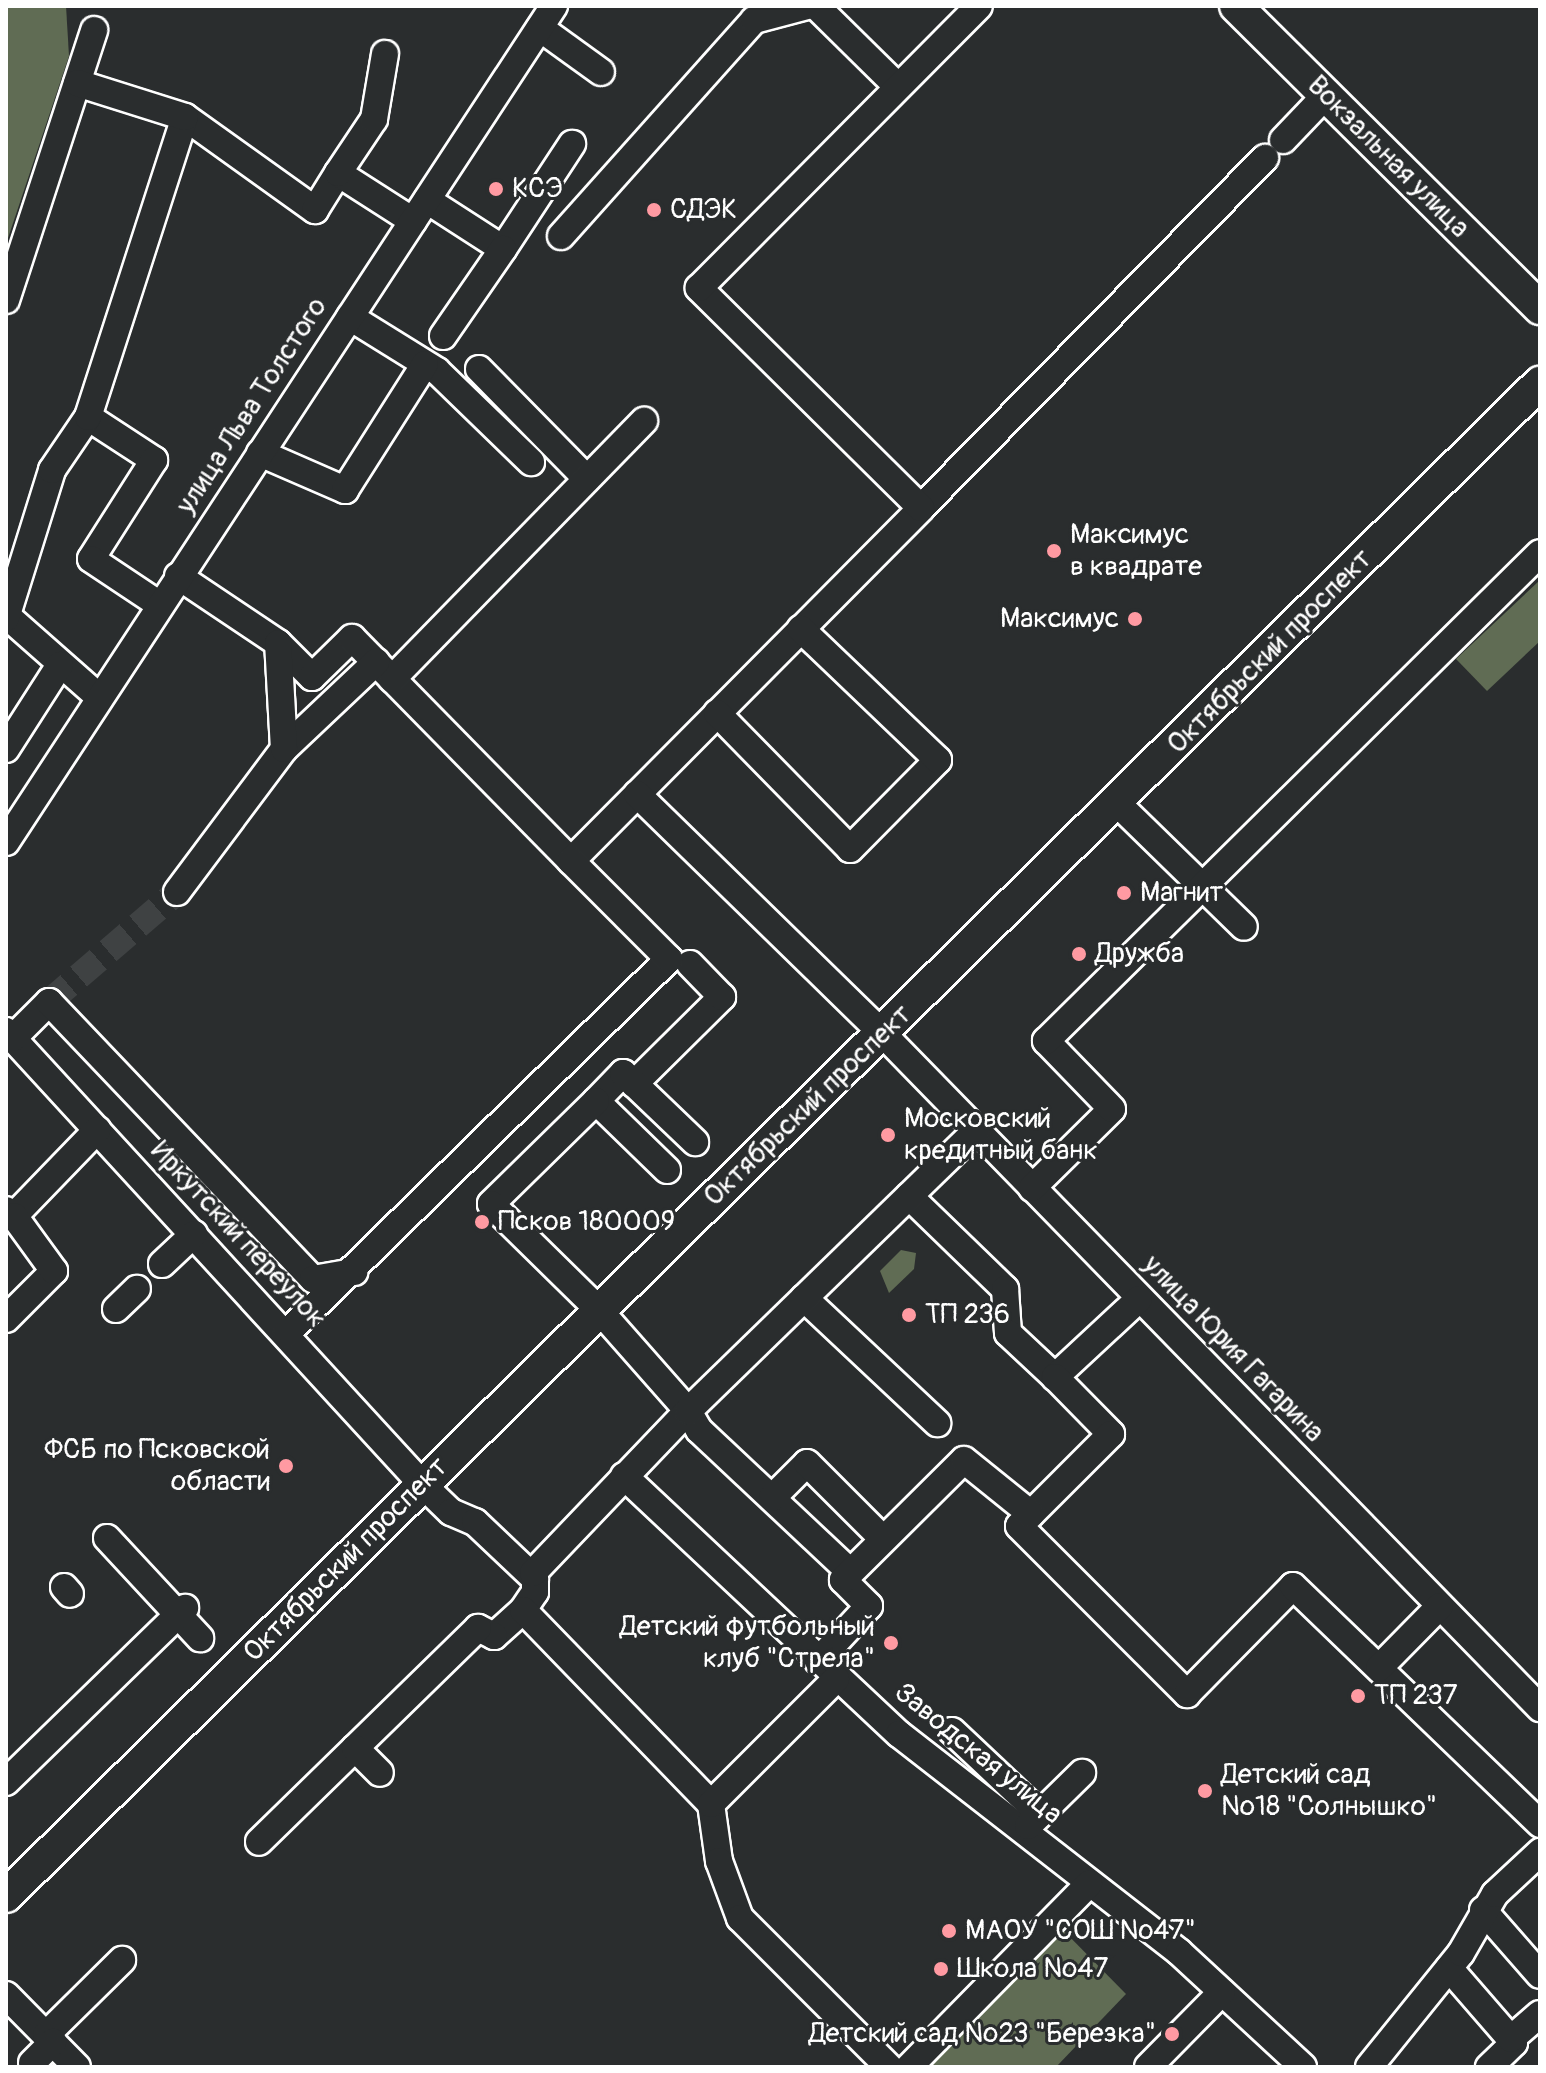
<!DOCTYPE html>
<html>
<head>
<meta charset="utf-8">
<style>
  body { margin:0 }
  #map { position:relative; width:1546px; height:2073px; overflow:hidden; background:#2a2d2e; font-family:Pangolin,sans-serif }
  div>[style] { position:absolute }
  .green>* { inset:0; background:#606c54 }
  .minor-tunnel>* { height:26px; margin-top:-13px; transform-origin:0; background:repeating-linear-gradient(90deg,#3f4243 0 26px,transparent 0 39px) }
  .roads { filter:drop-shadow(2px 0 #fff) drop-shadow(-2px 0 #fff) drop-shadow(0 2px #fff) drop-shadow(0 -2px #fff) }
  .minor>* { height:26px; margin:-13px; padding:0 13px; transform-origin:13px; border-radius:13px; background:#2a2d2e }
  .major>* { height:32px; margin:-16px; padding:0 16px; transform-origin:16px; border-radius:16px; background:#2a2d2e }
  .dots>* { width:22px; height:22px; translate:-50% -50%; box-sizing:border-box; border:4px solid #2a2d2e; border-radius:50% }
  span { translate:-50% -50%; white-space:nowrap; text-align:center; line-height:1.15; -webkit-text-stroke:6px #2a2d2e; paint-order:stroke }
  .street-label { font-size:28px; color:#fff }
  .poi-label { font-size:28px; color:#fff }
  .left { translate:0 -50%; text-align:left }
  .right { translate:-100% -50%; text-align:right }
  .frame { position:absolute; inset:0; border:8px solid #fff; pointer-events:none }
</style>
</head>
<body>
<div id="map">
  <div class="green">
    <i style="clip-path:polygon(6px 6px,66px 6px,69px 56px,6px 244px)"></i>
    <i style="clip-path:polygon(1540px 580px,1540px 641px,1487px 691px,1456px 659px)"></i>
    <i style="clip-path:polygon(901px 1250px,916px 1253px,914px 1269px,889px 1293px,880px 1271px)"></i>
    <i style="clip-path:polygon(1059px 1926px,1126px 1994px,1056px 2067px,923px 2067px)"></i>
  </div>
  <div class="minor-tunnel">
    <i style="left:49px;top:1002px;width:169px;rotate:-40.7deg"></i>
  </div>
  <div class="roads">
    <div class="minor">
      <i style="left:816px;top:6px;width:115px;rotate:44.6deg"></i>
      <i style="left:540px;top:28px;width:75px;rotate:35.8deg"></i>
      <i style="left:185px;top:117px;width:160px;rotate:35.6deg"></i>
      <i style="left:315px;top:210px;width:44px;rotate:-58.1deg"></i>
      <i style="left:338px;top:173px;width:89px;rotate:32.6deg"></i>
      <i style="left:1283px;top:140px;width:61px;rotate:-46.3deg"></i>
      <i style="left:338px;top:173px;width:65px;rotate:-56.3deg"></i>
      <i style="left:374px;top:119px;width:66px;rotate:-80.4deg"></i>
      <i style="left:427px;top:200px;width:90px;rotate:32.8deg"></i>
      <i style="left:503px;top:249px;width:126px;rotate:-56.7deg"></i>
      <i style="left:561px;top:236px;width:290px;rotate:-48.2deg"></i>
      <i style="left:754px;top:20px;width:55px;rotate:-14.8deg"></i>
      <i style="left:6px;top:300px;width:284px;rotate:-71.9deg"></i>
      <i style="left:350px;top:317px;width:102px;rotate:31.8deg"></i>
      <i style="left:437px;top:371px;width:131px;rotate:44.1deg"></i>
      <i style="left:443px;top:336px;width:106px;rotate:-55.4deg"></i>
      <i style="left:479px;top:369px;width:154px;rotate:45.5deg"></i>
      <i style="left:88px;top:417px;width:79px;rotate:33.1deg"></i>
      <i style="left:154px;top:460px;width:117px;rotate:122.5deg"></i>
      <i style="left:91px;top:559px;width:83px;rotate:33.7deg"></i>
      <i style="left:260px;top:453px;width:93px;rotate:23.5deg"></i>
      <i style="left:345px;top:490px;width:149px;rotate:-57.6deg"></i>
      <i style="left:921px;top:508px;width:491px;rotate:-45.5deg"></i>
      <i style="left:178px;top:576px;width:120px;rotate:33.8deg"></i>
      <i style="left:278px;top:643px;width:48px;rotate:45deg"></i>
      <i style="left:312px;top:677px;width:56px;rotate:-44.3deg"></i>
      <i style="left:352px;top:638px;width:313px;rotate:45.5deg"></i>
      <i style="left:571px;top:861px;width:497px;rotate:-45.2deg"></i>
      <i style="left:921px;top:508px;width:313px;rotate:-135.3deg"></i>
      <i style="left:699px;top:288px;width:397px;rotate:-45.2deg"></i>
      <i style="left:6px;top:615px;width:125px;rotate:41.4deg"></i>
      <i style="left:6px;top:618px;width:155px;rotate:-72.7deg"></i>
      <i style="left:52px;top:470px;width:64px;rotate:-55.8deg"></i>
      <i style="left:88px;top:417px;width:315px;rotate:-72.1deg"></i>
      <i style="left:185px;top:117px;width:113px;rotate:-162.5deg"></i>
      <i style="left:392px;top:679px;width:361px;rotate:-45.7deg"></i>
      <i style="left:717px;top:713px;width:190px;rotate:45.6deg"></i>
      <i style="left:850px;top:849px;width:125px;rotate:-45.3deg"></i>
      <i style="left:938px;top:760px;width:190px;rotate:-136.3deg"></i>
      <i style="left:6px;top:749px;width:100px;rotate:-57.3deg"></i>
      <i style="left:284px;top:749px;width:127px;rotate:-43.4deg"></i>
      <i style="left:637px;top:794px;width:342px;rotate:44.3deg"></i>
      <i style="left:882px;top:1033px;width:943px;rotate:45.73deg"></i>
      <i style="left:1117px;top:803px;width:177px;rotate:44.3deg"></i>
      <i style="left:6px;top:842px;width:1000px;rotate:-56.76deg"></i>
      <i style="left:177px;top:892px;width:179px;rotate:-53.2deg"></i>
      <i style="left:284px;top:749px;width:106px;rotate:-93.2deg"></i>
      <i style="left:6px;top:1031px;width:615px;rotate:47.44deg"></i>
      <i style="left:422px;top:1484px;width:40px;rotate:44deg"></i>
      <i style="left:451px;top:1512px;width:26px;rotate:23deg"></i>
      <i style="left:475px;top:1522px;width:83px;rotate:43.5deg"></i>
      <i style="left:535px;top:1579px;width:13px;rotate:90deg"></i>
      <i style="left:535px;top:1592px;width:22px;rotate:124deg"></i>
      <i style="left:523px;top:1610px;width:39px;rotate:138deg"></i>
      <i style="left:494px;top:1636px;width:18px;rotate:-153deg"></i>
      <i style="left:478px;top:1628px;width:306px;rotate:135.7deg"></i>
      <i style="left:13px;top:1038px;width:51px;rotate:-45deg"></i>
      <i style="left:49px;top:1002px;width:383px;rotate:46.4deg"></i>
      <i style="left:313px;top:1279px;width:42px;rotate:-9.7deg"></i>
      <i style="left:634px;top:1084px;width:124px;rotate:-44.7deg"></i>
      <i style="left:722px;top:997px;width:46px;rotate:-134.1deg"></i>
      <i style="left:596px;top:1101px;width:39px;rotate:-46deg"></i>
      <i style="left:623px;top:1073px;width:100px;rotate:43.8deg"></i>
      <i style="left:667px;top:1170px;width:99px;rotate:-135.8deg"></i>
      <i style="left:596px;top:1101px;width:147px;rotate:135.6deg"></i>
      <i style="left:491px;top:1204px;width:151px;rotate:44.5deg"></i>
      <i style="left:599px;top:1310px;width:135px;rotate:48.6deg"></i>
      <i style="left:688px;top:1411px;width:22px;rotate:60deg"></i>
      <i style="left:699px;top:1430px;width:207px;rotate:43.2deg"></i>
      <i style="left:1032px;top:1188px;width:112px;rotate:-44.6deg"></i>
      <i style="left:1112px;top:1109px;width:95px;rotate:-134.1deg"></i>
      <i style="left:1046px;top:1041px;width:694px;rotate:-44.65deg"></i>
      <i style="left:909px;top:1196px;width:134px;rotate:44.1deg"></i>
      <i style="left:1005px;top:1289px;width:44px;rotate:86.1deg"></i>
      <i style="left:1008px;top:1333px;width:64px;rotate:43.1deg"></i>
      <i style="left:6px;top:1210px;width:10px;rotate:37deg"></i>
      <i style="left:14px;top:1216px;width:120px;rotate:-46deg"></i>
      <i style="left:162px;top:1264px;width:44px;rotate:-43.2deg"></i>
      <i style="left:804px;top:1298px;width:183px;rotate:43.2deg"></i>
      <i style="left:1139px;top:1299px;width:115px;rotate:137.1deg"></i>
      <i style="left:1055px;top:1377px;width:80px;rotate:45.5deg"></i>
      <i style="left:1111px;top:1434px;width:130px;rotate:135deg"></i>
      <i style="left:1019px;top:1526px;width:238px;rotate:45deg"></i>
      <i style="left:1187px;top:1694px;width:151px;rotate:-45.5deg"></i>
      <i style="left:1293px;top:1586px;width:343px;rotate:43.9deg"></i>
      <i style="left:116px;top:1309px;width:29px;rotate:-44deg"></i>
      <i style="left:6px;top:1319px;width:68px;rotate:-45deg"></i>
      <i style="left:54px;top:1271px;width:68px;rotate:-126deg"></i>
      <i style="left:286px;top:1334px;width:536px;rotate:-44.4deg"></i>
      <i style="left:669px;top:959px;width:139px;rotate:-135deg"></i>
      <i style="left:624px;top:1476px;width:377px;rotate:43.2deg"></i>
      <i style="left:899px;top:1734px;width:355px;rotate:37.9deg"></i>
      <i style="left:1179px;top:1952px;width:169px;rotate:42.8deg"></i>
      <i style="left:772px;top:1498px;width:49px;rotate:-45deg"></i>
      <i style="left:807px;top:1463px;width:107px;rotate:45deg"></i>
      <i style="left:107px;top:1538px;width:137px;rotate:47.1deg"></i>
      <i style="left:533px;top:1573px;width:224px;rotate:-46.3deg"></i>
      <i style="left:688px;top:1411px;width:402px;rotate:-44.2deg"></i>
      <i style="left:64px;top:1587px;width:9px;rotate:49deg"></i>
      <i style="left:523px;top:1610px;width:270px;rotate:45.9deg"></i>
      <i style="left:711px;top:1804px;width:58px;rotate:82deg"></i>
      <i style="left:719px;top:1861px;width:61px;rotate:69.8deg"></i>
      <i style="left:740px;top:1918px;width:211px;rotate:45deg"></i>
      <i style="left:818px;top:1661px;width:75px;rotate:-47.2deg"></i>
      <i style="left:869px;top:1606px;width:37px;rotate:-135deg"></i>
      <i style="left:843px;top:1580px;width:170px;rotate:-44.8deg"></i>
      <i style="left:964px;top:1460px;width:86px;rotate:38.9deg"></i>
      <i style="left:1379px;top:1668px;width:87px;rotate:-45.5deg"></i>
      <i style="left:952px;top:1731px;width:121px;rotate:43.3deg"></i>
      <i style="left:355px;top:1748px;width:35px;rotate:45deg"></i>
      <i style="left:6px;top:1782px;width:250px;rotate:-44.2deg"></i>
      <i style="left:711px;top:1804px;width:177px;rotate:-45deg"></i>
      <i style="left:1028px;top:1826px;width:76px;rotate:-44.5deg"></i>
      <i style="left:1483px;top:1910px;width:86px;rotate:48.8deg"></i>
      <i style="left:1449px;top:1968px;width:99px;rotate:49.1deg"></i>
      <i style="left:1514px;top:2043px;width:35px;rotate:136deg"></i>
      <i style="left:6px;top:1995px;width:101px;rotate:45.4deg"></i>
      <i style="left:46px;top:2035px;width:107px;rotate:-44.6deg"></i>
      <i style="left:1511px;top:2039px;width:38px;rotate:-41deg"></i>
      <i style="left:32px;top:2063px;width:30px;rotate:-45deg"></i>
      <i style="left:909px;top:2067px;width:257px;rotate:-45.5deg"></i>
      <i style="left:1148px;top:2067px;width:105px;rotate:-45.4deg"></i>
      <i style="left:1369px;top:2067px;width:146px;rotate:-51.1deg"></i>
      <i style="left:1461px;top:1953px;width:68px;rotate:-60deg"></i>
      <i style="left:1495px;top:1894px;width:62px;rotate:-43deg"></i>
    </div>
    <div class="major">
      <i style="left:1236px;top:6px;width:429px;rotate:44.8deg"></i>
      <i style="left:6px;top:1896px;width:2155px;rotate:-44.61deg"></i>
    </div>
  </div>
  <div class="dots">
    <i style="left:496px;top:189px;background:#ff9aa2"></i>
    <i style="left:654px;top:210px;background:#ff9aa2"></i>
    <i style="left:1054px;top:551px;background:#ff9aa2"></i>
    <i style="left:1135px;top:619px;background:#ff9aa2"></i>
    <i style="left:1124px;top:893px;background:#ff9aa2"></i>
    <i style="left:1079px;top:954px;background:#ff9aa2"></i>
    <i style="left:888px;top:1135px;background:#ff9aa2"></i>
    <i style="left:482px;top:1222px;background:#ff9aa2"></i>
    <i style="left:909px;top:1315px;background:#ff9aa2"></i>
    <i style="left:286px;top:1466px;background:#ff9aa2"></i>
    <i style="left:891px;top:1643px;background:#ff9aa2"></i>
    <i style="left:1358px;top:1696px;background:#ff9aa2"></i>
    <i style="left:1205px;top:1791px;background:#ff9aa2"></i>
    <i style="left:949px;top:1931px;background:#ff9aa2"></i>
    <i style="left:941px;top:1969px;background:#ff9aa2"></i>
    <i style="left:1172px;top:2034px;background:#ff9aa2"></i>
  </div>
  <div class="street-label">
    <span style="left:1388px;top:157px;rotate:45deg">Вокзальная улица</span>
    <span style="left:252px;top:406px;rotate:-57deg">улица Льва Толстого</span>
    <span style="left:1270px;top:652px;rotate:-45deg">Октябрьский проспект</span>
    <span style="left:808px;top:1106px;rotate:-44deg">Октябрьский проспект</span>
    <span style="left:238px;top:1235px;rotate:47deg">Иркутский переулок</span>
    <span style="left:1233px;top:1349px;rotate:46deg">улица Юрия Гагарина</span>
    <span style="left:346px;top:1560px;rotate:-45deg">Октябрьский проспект</span>
    <span style="left:978px;top:1754px;rotate:39deg">Заводская улица</span>
  </div>
  <div class="poi-label">
    <span class="left" style="left:512px;top:189px">КСЭ</span>
    <span class="left" style="left:670px;top:210px">СДЭК</span>
    <span class="left" style="left:1070px;top:551px">Максимус<br>в квадрате</span>
    <span class="right" style="left:1119px;top:619px">Максимус</span>
    <span class="left" style="left:1140px;top:893px">Магнит</span>
    <span class="left" style="left:1095px;top:954px">Дружба</span>
    <span class="left" style="left:904px;top:1135px">Московский<br>кредитный банк</span>
    <span class="left" style="left:498px;top:1222px">Псков 180009</span>
    <span class="left" style="left:925px;top:1315px">ТП 236</span>
    <span class="right" style="left:270px;top:1466px">ФСБ по Псковской<br>области</span>
    <span class="right" style="left:875px;top:1643px">Детский футбольный<br>клуб "Стрела"</span>
    <span class="left" style="left:1374px;top:1696px">ТП 237</span>
    <span class="left" style="left:1221px;top:1791px">Детский сад<br>№18 "Солнышко"</span>
    <span class="left" style="left:965px;top:1931px">МАОУ "СОШ №47"</span>
    <span class="left" style="left:957px;top:1969px">Школа №47</span>
    <span class="right" style="left:1156px;top:2034px">Детский сад №23 "Березка"</span>
  </div>
  <div class="frame"></div>
</div>
</body>
</html>
